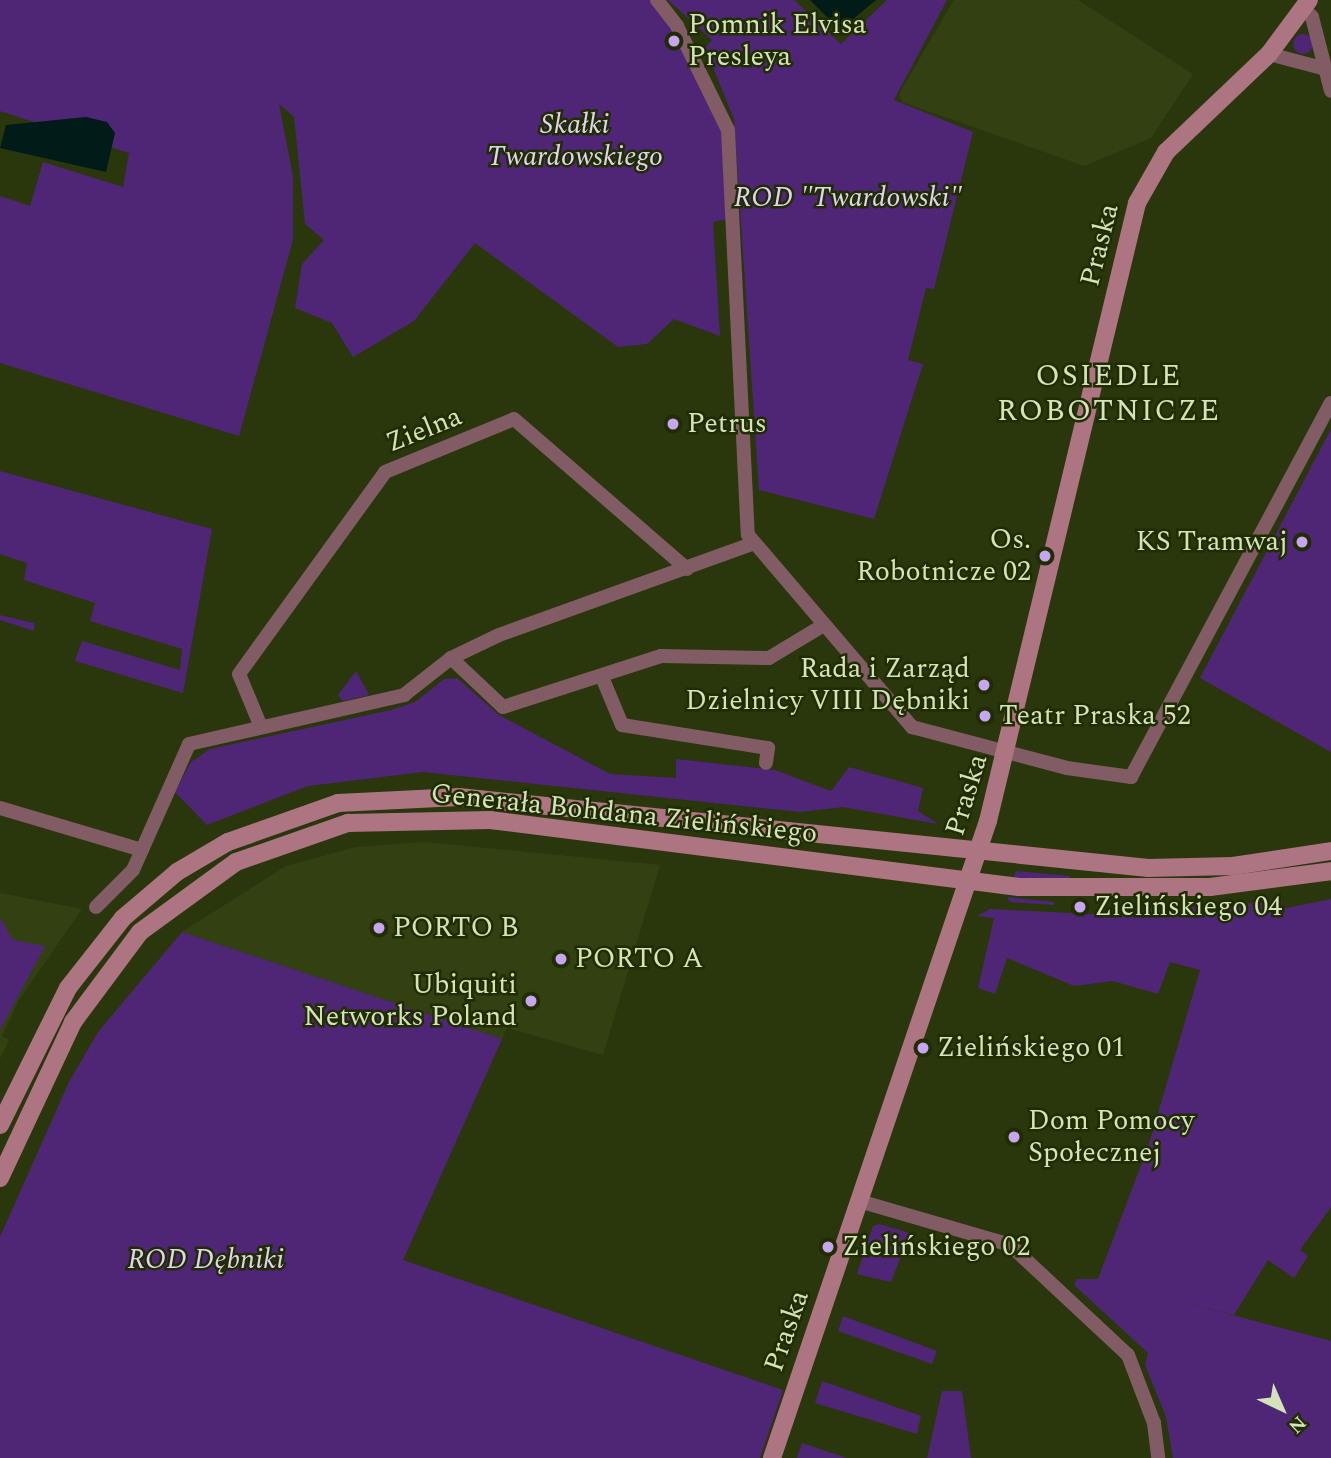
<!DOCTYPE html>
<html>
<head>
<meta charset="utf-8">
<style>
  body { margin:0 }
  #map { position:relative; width:1331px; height:1458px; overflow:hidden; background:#2a360c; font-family:Spectral,serif }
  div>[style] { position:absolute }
  .built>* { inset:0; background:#334112 }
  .green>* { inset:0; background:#4f2676 }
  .round { border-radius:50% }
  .water>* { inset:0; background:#011b18 }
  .street>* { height:14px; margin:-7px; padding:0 7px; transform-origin:7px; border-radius:7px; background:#815c65 }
  .secondary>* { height:18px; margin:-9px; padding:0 9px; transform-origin:9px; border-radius:9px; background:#ad7482 }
  .dots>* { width:19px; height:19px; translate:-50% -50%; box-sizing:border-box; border:4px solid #202c01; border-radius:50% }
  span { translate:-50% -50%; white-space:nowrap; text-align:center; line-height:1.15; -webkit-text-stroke:5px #202c01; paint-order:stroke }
  .poi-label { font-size:28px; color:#d4e3bc }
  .left { translate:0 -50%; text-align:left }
  .right { translate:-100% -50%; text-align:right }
  .park-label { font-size:28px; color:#e0d5f0; font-style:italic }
  .street-label { font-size:28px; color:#d4e3bc }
  .neighbourhood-label { font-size:30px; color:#d4e3bc; letter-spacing:2px }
  .north { position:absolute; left:1247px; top:1374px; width:70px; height:70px; -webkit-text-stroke:5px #202c01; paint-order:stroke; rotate:136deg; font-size:19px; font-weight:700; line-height:28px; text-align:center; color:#d4e3bc }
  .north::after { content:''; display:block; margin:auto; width:24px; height:32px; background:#d4e3bc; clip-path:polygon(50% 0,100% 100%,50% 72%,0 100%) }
</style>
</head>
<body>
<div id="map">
  <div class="built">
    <i style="clip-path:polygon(954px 0,1078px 0,1193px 74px,1151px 138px,1084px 166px,902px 102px,899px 94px)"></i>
    <i style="clip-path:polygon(425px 842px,660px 865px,603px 1055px,507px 1028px,502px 1039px,182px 932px,286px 866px,356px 847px)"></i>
    <i style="clip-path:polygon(0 893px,82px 909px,19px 1000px,2px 1036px,9px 1040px,0 1059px)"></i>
  </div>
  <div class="green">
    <i style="clip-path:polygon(0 0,650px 0,665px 15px,722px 123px,729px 219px,713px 222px,720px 336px,674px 319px,647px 344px,618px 347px,475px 243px,414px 321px,353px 357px,332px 323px,295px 308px,302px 264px,324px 240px,305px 224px,294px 117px,279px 104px,293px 176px,293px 240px,239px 436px,0 363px,0 196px,30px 206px,43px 162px,123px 187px,129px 153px,0 111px)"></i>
    <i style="clip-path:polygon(668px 0,794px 0,841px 44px,887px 0,947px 0,894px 100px,973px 132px,934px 289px,926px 288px,908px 360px,923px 364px,874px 519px,759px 490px,734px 119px,705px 48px,712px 40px)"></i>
    <i class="round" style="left:1293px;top:34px;width:20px;height:20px"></i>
    <i style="clip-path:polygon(1331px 429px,1331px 752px,1200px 678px)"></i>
    <i style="clip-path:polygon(0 471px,212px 529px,183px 693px,75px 661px,82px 641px,180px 670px,182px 649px,90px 621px,95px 603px,24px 580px,27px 563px,0 554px)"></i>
    <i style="clip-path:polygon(0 615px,34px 623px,34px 631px,0 620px)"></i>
    <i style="clip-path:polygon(356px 671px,369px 695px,343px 701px,338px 695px)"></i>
    <i style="clip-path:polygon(457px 678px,499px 715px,610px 774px,676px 778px,676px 759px,775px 770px,831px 791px,849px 767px,923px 788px,918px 811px,938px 824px,843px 807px,800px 812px,423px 772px,308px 786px,207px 825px,175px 792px,191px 762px,210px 749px,391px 710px,415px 702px,444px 679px)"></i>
    <i style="clip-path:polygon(1016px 871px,1070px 876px,1070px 880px,1013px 879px)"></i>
    <i style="clip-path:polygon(1007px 897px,1054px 902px,1054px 905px,1010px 902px)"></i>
    <i style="clip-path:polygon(1331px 899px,1331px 1207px,1300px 1250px,1308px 1256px,1294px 1278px,1268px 1260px,1234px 1315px,1164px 1297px,1331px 1341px,1331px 1458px,1173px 1458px,1166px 1417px,1145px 1365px,1148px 1353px,1074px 1285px,1077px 1279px,1098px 1279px,1149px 1144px,1200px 970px,1170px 962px,1158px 994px,1113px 981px,1074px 986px,1007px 958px,995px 994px,978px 988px,994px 918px,977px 916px,990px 909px,1090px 914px,1282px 901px,1282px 909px)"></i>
    <i style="clip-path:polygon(0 918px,13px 940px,45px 946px,0 1030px)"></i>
    <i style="clip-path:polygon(182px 932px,502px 1039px,403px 1260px,783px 1390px,760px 1458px,0 1458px,0 1237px,69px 1082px,98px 1032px)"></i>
    <i style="clip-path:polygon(879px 1224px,910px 1233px,891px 1282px,857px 1274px,873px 1226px)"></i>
    <i style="clip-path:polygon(843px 1316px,937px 1351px,932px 1364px,838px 1331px)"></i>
    <i style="clip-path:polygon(822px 1381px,921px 1416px,917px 1434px,815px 1403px)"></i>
    <i style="clip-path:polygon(942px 1391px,962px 1391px,971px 1458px,927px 1458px)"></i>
    <i style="clip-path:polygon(802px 1443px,847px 1458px,797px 1458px)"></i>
  </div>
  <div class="water">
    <i style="clip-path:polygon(810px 0,876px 0,840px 30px)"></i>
    <i style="clip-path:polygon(86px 117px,107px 122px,115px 133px,106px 172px,0 148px,6px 125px)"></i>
  </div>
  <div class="street">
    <i style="left:657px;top:0;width:33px;rotate:52deg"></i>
    <i style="left:677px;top:26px;width:116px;rotate:63.9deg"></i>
    <i style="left:728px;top:130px;width:405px;rotate:87.2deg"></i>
    <i style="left:748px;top:535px;width:253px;rotate:49.5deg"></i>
    <i style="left:912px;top:727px;width:160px;rotate:14.8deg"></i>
    <i style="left:1067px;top:768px;width:65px;rotate:8deg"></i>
    <i style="left:1131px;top:777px;width:424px;rotate:-61.9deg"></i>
    <i style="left:1305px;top:10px;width:10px;rotate:45deg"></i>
    <i style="left:1312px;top:17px;width:76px;rotate:75.6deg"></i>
    <i style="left:1269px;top:54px;width:55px;rotate:14.8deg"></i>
    <i style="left:451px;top:658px;width:71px;rotate:43.3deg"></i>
    <i style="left:503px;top:707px;width:166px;rotate:-17.9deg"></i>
    <i style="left:661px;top:656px;width:108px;rotate:1.1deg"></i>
    <i style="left:769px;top:658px;width:62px;rotate:-31.1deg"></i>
    <i style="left:602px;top:677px;width:52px;rotate:67.4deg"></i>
    <i style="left:622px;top:725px;width:148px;rotate:9deg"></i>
    <i style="left:768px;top:748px;width:15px;rotate:98deg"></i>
    <i style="left:261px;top:727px;width:57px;rotate:-112.5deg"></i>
    <i style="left:239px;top:674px;width:249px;rotate:-54.1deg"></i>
    <i style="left:385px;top:472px;width:139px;rotate:-22.3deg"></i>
    <i style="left:514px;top:419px;width:229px;rotate:40.9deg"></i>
    <i style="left:0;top:808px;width:148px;rotate:16.5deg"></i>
    <i style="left:96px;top:907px;width:52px;rotate:-45deg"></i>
    <i style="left:133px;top:870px;width:138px;rotate:-66deg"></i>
    <i style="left:189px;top:744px;width:221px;rotate:-12.8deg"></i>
    <i style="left:404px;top:695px;width:60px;rotate:-38.2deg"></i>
    <i style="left:451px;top:658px;width:53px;rotate:-25.6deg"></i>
    <i style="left:499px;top:635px;width:269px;rotate:-19.8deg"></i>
    <i style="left:859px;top:1201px;width:157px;rotate:16.2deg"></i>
    <i style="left:1010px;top:1245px;width:161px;rotate:43deg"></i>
    <i style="left:1128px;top:1355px;width:73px;rotate:69.1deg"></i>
    <i style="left:1154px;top:1423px;width:35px;rotate:83deg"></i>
  </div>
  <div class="secondary">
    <i style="left:0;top:1125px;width:153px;rotate:-63.6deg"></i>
    <i style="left:68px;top:988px;width:89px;rotate:-51.8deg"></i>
    <i style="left:123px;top:918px;width:71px;rotate:-40.4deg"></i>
    <i style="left:177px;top:872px;width:59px;rotate:-30.5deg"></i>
    <i style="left:228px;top:842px;width:117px;rotate:-19.5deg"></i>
    <i style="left:338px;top:803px;width:121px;rotate:-2.8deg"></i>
    <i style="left:459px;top:797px;width:693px;rotate:5.88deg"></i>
    <i style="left:1148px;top:868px;width:85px;rotate:-1.3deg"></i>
    <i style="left:1233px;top:866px;width:99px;rotate:-8.7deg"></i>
    <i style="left:0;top:1178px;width:172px;rotate:-64.9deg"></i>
    <i style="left:73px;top:1022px;width:112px;rotate:-53.3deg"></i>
    <i style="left:140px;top:932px;width:119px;rotate:-36.1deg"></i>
    <i style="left:236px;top:862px;width:119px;rotate:-19.2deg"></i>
    <i style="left:348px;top:823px;width:142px;rotate:-1.2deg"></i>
    <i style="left:490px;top:820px;width:533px;rotate:7.22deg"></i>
    <i style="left:1019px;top:887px;width:191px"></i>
    <i style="left:1210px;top:887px;width:122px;rotate:-7.5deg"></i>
    <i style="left:772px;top:1458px;width:673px;rotate:-71.27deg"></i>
    <i style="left:988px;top:821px;width:636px;rotate:-76.44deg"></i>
    <i style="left:1137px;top:203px;width:59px;rotate:-60.4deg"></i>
    <i style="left:1166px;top:152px;width:142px;rotate:-43.6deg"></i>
    <i style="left:1269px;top:54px;width:67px;rotate:-53.5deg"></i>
  </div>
  <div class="dots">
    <i style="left:674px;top:41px;background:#c6a6f0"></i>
    <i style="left:673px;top:424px;background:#c6a6f0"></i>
    <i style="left:1302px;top:542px;background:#c6a6f0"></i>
    <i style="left:1045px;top:556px;background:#c6a6f0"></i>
    <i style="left:984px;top:685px;background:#c6a6f0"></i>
    <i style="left:985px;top:716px;background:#c6a6f0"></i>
    <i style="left:1080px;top:907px;background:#c6a6f0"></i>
    <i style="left:379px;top:928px;background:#c6a6f0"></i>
    <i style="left:561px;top:959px;background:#c6a6f0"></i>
    <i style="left:531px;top:1001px;background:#c6a6f0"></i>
    <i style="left:923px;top:1048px;background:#c6a6f0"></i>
    <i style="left:1014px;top:1137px;background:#c6a6f0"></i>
    <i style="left:828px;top:1247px;background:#c6a6f0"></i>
  </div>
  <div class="poi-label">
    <span class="left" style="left:688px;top:41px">Pomnik Elvisa<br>Presleya</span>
    <span class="left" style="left:687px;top:424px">Petrus</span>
    <span class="right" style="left:1031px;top:556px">Os.<br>Robotnicze 02</span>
    <span class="right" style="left:1288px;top:542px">KS Tramwaj</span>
    <span class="right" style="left:970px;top:685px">Rada i Zarząd<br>Dzielnicy VIII Dębniki</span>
    <span class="left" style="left:999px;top:716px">Teatr Praska 52</span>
    <span class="left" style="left:1094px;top:907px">Zielińskiego 04</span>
    <span class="left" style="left:393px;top:928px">PORTO B</span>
    <span class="left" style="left:575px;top:959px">PORTO A</span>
    <span class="right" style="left:517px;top:1001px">Ubiquiti<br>Networks Poland</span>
    <span class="left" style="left:937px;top:1048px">Zielińskiego 01</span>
    <span class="left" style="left:1028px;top:1137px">Dom Pomocy<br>Społecznej</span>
    <span class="left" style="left:842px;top:1247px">Zielińskiego 02</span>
  </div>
  <div class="park-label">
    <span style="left:575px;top:141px">Skałki<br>Twardowskiego</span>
    <span style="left:848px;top:198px">ROD "Twardowski"</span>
    <span style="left:206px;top:1260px">ROD Dębniki</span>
  </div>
  <div class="street-label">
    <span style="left:1100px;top:245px;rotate:-76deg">Praska</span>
    <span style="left:424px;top:430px;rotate:-22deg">Zielna</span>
    <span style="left:967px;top:795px;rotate:-73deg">Praska</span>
    <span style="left:624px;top:814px;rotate:6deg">Generała Bohdana Zielińskiego</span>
    <span style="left:787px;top:1331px;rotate:-71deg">Praska</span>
  </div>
  <div class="neighbourhood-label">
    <span style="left:1109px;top:393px">OSIEDLE<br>ROBOTNICZE</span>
  </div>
  <div class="north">N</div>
</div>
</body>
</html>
